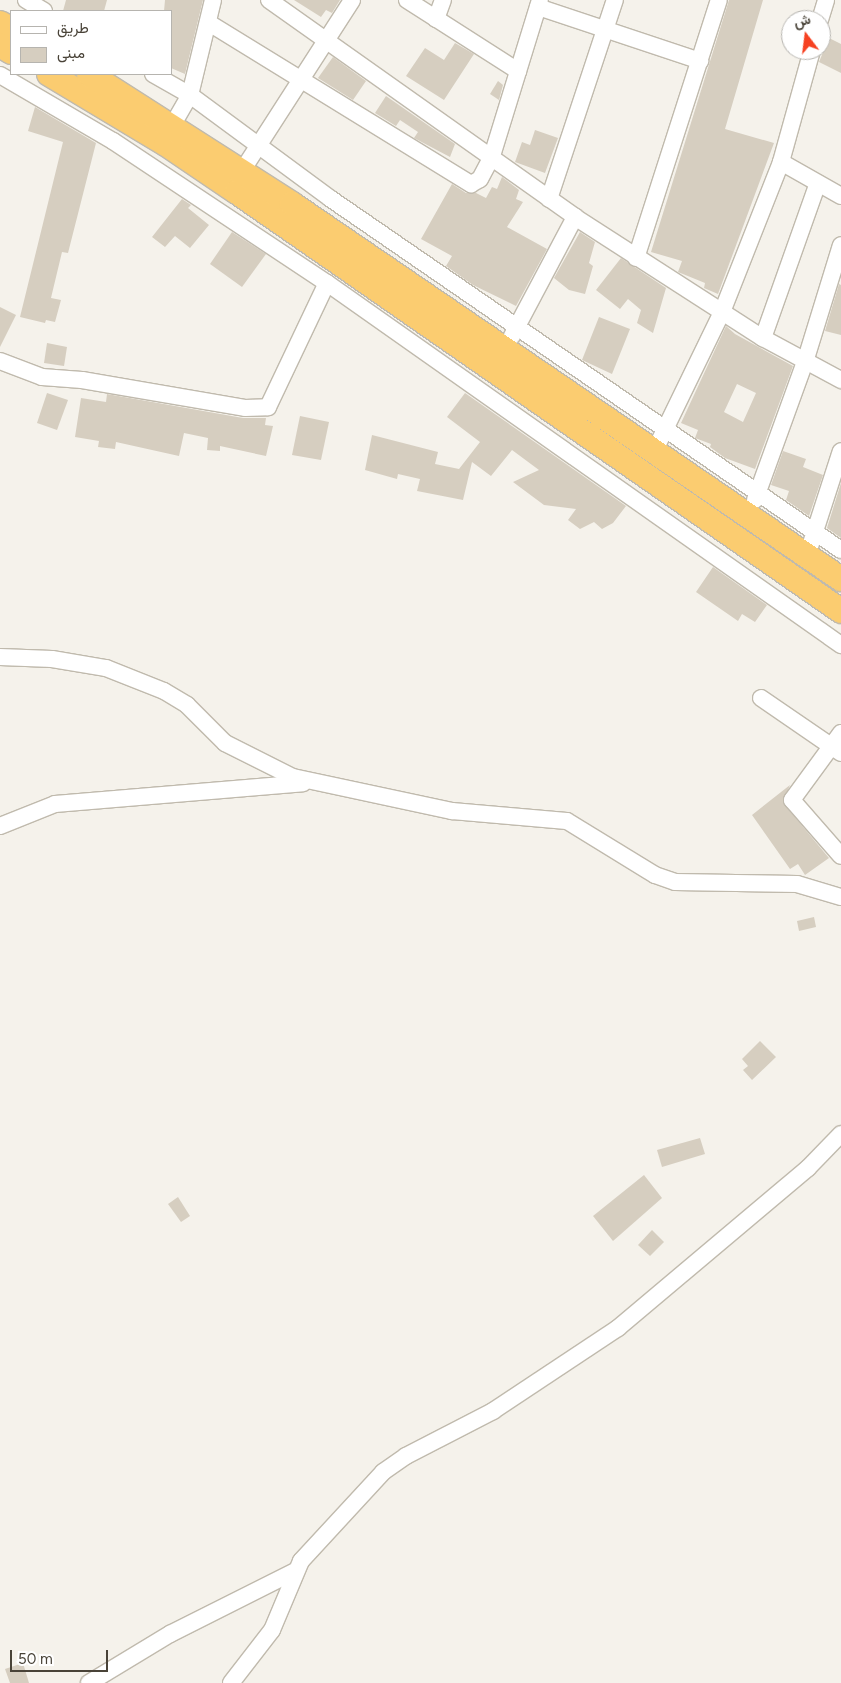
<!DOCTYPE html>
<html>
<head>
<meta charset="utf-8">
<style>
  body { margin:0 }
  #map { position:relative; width:841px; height:1683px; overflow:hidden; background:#f5f2eb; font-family:Figtree,Vazirmatn,sans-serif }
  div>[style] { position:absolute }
  .building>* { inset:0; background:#d6cec0 }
  .roads { filter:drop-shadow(1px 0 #c0baad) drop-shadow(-1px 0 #c0baad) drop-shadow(0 1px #c0baad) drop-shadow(0 -1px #c0baad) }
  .minor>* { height:16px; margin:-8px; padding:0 8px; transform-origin:8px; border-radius:8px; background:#fff }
  .highway>* { height:24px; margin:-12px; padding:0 12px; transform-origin:12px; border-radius:12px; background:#fbcc70 }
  span { translate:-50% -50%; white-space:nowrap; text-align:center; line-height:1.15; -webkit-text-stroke:4.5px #fff; paint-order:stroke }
  .legend { position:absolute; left:10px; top:10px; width:162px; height:65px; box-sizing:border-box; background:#fff; border:1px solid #b6b4af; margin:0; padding:6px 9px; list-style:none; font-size:15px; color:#494338 }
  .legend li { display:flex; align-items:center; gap:10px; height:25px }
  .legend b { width:25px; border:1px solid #b6b4af }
  .north { position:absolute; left:781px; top:10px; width:50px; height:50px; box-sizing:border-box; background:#fff; border:1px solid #b6b4af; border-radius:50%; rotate:345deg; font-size:14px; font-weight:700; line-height:20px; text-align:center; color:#494338 }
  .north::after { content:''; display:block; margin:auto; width:18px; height:22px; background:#f64121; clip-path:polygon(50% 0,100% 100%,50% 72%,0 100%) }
  .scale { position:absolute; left:10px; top:1650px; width:98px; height:22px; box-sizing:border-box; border:2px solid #494338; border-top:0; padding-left:6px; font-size:15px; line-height:18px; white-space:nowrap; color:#494338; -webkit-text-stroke:4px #fff; paint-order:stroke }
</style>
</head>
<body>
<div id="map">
  <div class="building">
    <i style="clip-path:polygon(66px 0,107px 0,104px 11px,63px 11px)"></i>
    <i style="clip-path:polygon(165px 0,203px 0,185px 74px,171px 68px,171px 11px,164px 11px)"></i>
    <i style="clip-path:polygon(294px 0,340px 0,332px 13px,326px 10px,321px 17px)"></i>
    <i style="clip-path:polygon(729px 0,763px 0,725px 129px,774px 143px,718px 294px,704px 288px,705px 283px,678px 272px,682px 261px,651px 252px)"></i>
    <i style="clip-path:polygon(829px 38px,841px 44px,841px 73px,819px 62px)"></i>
    <i style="clip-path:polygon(455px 43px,474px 54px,444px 100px,406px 76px,425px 48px,444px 60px)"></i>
    <i style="clip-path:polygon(333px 57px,366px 81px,353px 100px,318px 78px)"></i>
    <i style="clip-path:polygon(498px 81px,503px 85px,499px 100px,490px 94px)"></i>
    <i style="clip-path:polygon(386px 96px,455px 144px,450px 157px,414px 138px,418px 132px,400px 120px,396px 126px,375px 113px)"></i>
    <i style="clip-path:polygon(35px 107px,96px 143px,68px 253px,62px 252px,51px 298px,61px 300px,55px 322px,46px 320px,45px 323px,20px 317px,63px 142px,28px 131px)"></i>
    <i style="clip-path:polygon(535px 130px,558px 138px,545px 173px,515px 162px,522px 142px,530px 145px)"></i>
    <i style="clip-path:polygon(502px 177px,519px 190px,516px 199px,523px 202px,507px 227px,547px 249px,516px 306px,473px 285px,446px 266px,452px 256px,421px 239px,452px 184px,466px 193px,476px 193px,486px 198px,492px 187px,497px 189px)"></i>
    <i style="clip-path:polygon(182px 199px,191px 205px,188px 208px,209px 225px,190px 248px,175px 236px,165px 247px,152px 237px)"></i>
    <i style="clip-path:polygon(232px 232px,266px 254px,242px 287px,210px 264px)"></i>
    <i style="clip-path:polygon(580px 232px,595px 242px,589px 263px,593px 266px,585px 294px,569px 290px,554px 278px)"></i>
    <i style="clip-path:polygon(621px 258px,666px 288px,653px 333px,637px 323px,641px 310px,628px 299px,620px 309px,596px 290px)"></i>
    <i style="clip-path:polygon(839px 284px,841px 285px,841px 335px,825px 331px)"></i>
    <i style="clip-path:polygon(0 307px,16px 315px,0 347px)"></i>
    <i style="clip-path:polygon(599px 317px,630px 329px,612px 374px,582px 360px)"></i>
    <i style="clip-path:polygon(evenodd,726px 326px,735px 334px,793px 366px,755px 469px,725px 458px,710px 447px,711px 444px,695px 438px,698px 430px,681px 423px,726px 326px,737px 384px,756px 393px,743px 422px,724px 412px,737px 384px)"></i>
    <i style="clip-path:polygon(47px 343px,67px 347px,64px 366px,44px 363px)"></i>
    <i style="clip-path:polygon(47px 393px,68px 400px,57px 430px,37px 423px)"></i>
    <i style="clip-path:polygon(465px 393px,626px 506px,613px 523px,602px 529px,594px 522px,580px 529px,568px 520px,576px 509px,544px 505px,513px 482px,539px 470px,512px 450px,491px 476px,472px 462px,463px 500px,417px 491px,420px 479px,398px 474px,397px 479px,365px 470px,372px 435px,438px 452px,435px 464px,459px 469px,480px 442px,447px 417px)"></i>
    <i style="clip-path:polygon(107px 394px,243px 418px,266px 418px,265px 425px,273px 426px,266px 456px,220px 446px,220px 451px,207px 450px,208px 438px,184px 433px,179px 456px,116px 442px,115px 449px,98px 447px,99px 441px,75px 437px,81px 398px,106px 402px)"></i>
    <i style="clip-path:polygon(300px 416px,329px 422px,321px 460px,292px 455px)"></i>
    <i style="clip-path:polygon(783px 451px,806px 459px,803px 467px,823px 475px,809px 516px,786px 500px,789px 491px,771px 485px)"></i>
    <i style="clip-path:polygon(841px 483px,841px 538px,827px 528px)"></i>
    <i style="clip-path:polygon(713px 567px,767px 605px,755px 622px,742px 614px,738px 621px,696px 592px)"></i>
    <i style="clip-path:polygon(790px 785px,783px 803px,829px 858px,805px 875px,798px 864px,790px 869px,752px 815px)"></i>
    <i style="clip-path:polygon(814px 917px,816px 927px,799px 931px,797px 921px)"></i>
    <i style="clip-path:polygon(760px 1041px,776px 1057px,752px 1080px,743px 1070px,748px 1066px,742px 1059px)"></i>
    <i style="clip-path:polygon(700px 1138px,705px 1154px,662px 1167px,657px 1150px)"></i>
    <i style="clip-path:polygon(644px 1175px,662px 1198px,613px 1241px,593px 1216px)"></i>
    <i style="clip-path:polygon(178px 1197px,190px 1216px,181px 1222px,168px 1204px)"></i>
    <i style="clip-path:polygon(652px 1230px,664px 1242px,650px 1256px,638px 1245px)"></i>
    <i style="clip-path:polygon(23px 1663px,29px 1683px,10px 1683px,5px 1669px)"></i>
  </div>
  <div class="roads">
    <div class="minor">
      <i style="left:26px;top:0;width:21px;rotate:31deg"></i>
      <i style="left:269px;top:0;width:375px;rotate:35.3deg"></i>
      <i style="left:575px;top:217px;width:224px;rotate:32.8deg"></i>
      <i style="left:763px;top:338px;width:89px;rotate:28.3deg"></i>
      <i style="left:407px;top:0;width:132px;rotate:32.6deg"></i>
      <i style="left:538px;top:7px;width:171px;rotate:18.4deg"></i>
      <i style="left:436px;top:19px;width:20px;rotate:-70deg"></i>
      <i style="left:820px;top:20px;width:21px;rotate:-73deg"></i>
      <i style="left:209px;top:23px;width:308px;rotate:31.6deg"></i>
      <i style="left:471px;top:184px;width:10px;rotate:-29deg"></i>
      <i style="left:480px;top:179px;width:26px;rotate:-62deg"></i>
      <i style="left:492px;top:156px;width:163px;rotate:-72.9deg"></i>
      <i style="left:153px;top:74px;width:43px;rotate:29.6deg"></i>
      <i style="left:190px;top:95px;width:175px;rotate:36.4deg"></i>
      <i style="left:331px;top:199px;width:619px;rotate:34.54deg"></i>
      <i style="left:0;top:75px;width:131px;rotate:30.3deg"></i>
      <i style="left:113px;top:141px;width:257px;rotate:33.6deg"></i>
      <i style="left:327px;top:283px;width:629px;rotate:35.16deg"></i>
      <i style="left:172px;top:126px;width:36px;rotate:-60deg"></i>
      <i style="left:190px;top:95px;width:98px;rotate:-76.4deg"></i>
      <i style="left:781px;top:162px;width:69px;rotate:29.5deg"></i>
      <i style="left:242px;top:171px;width:203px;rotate:-57.2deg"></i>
      <i style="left:549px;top:199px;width:210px;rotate:-71.7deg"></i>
      <i style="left:636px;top:258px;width:271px;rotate:-72.2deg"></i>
      <i style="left:512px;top:336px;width:135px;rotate:-62.1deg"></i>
      <i style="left:763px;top:338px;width:164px;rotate:-70.5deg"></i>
      <i style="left:0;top:361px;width:45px;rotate:20.9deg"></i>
      <i style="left:42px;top:377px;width:40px;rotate:4.3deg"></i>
      <i style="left:82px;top:380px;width:165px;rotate:9.7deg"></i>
      <i style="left:245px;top:408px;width:23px;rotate:-2deg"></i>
      <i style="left:268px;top:407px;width:137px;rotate:-64.6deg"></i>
      <i style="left:654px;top:452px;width:156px;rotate:-64.1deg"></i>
      <i style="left:722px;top:312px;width:161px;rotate:-68.5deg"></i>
      <i style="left:781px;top:162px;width:116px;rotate:-74.5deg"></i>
      <i style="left:755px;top:500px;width:147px;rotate:-70.1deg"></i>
      <i style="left:805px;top:362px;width:122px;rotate:-72.9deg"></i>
      <i style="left:807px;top:556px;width:110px;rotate:-72.1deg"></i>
      <i style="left:0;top:657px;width:52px;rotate:2.2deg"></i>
      <i style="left:52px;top:659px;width:55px;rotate:9.5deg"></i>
      <i style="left:106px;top:668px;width:62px;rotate:21.6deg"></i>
      <i style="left:164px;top:691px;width:27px;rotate:31deg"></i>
      <i style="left:187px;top:705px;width:54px;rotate:45deg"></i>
      <i style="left:225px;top:743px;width:76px;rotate:26.6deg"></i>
      <i style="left:293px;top:777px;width:163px;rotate:12.1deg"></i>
      <i style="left:452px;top:811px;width:115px;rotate:5deg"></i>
      <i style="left:567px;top:821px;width:103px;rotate:31.5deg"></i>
      <i style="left:655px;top:875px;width:21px;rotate:19deg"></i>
      <i style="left:675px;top:882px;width:122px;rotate:0.9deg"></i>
      <i style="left:797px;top:884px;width:46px;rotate:16.5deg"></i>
      <i style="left:761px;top:698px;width:97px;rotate:34.5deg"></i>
      <i style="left:841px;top:733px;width:83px;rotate:126.2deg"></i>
      <i style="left:792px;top:800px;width:74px;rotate:48.8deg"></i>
      <i style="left:0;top:826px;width:59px;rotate:-21.8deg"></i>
      <i style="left:55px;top:804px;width:249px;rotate:-4.8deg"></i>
      <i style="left:89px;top:1683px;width:95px;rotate:-31.2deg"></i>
      <i style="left:170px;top:1634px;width:140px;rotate:-26.7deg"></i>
      <i style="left:231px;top:1683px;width:67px;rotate:-52.3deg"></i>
      <i style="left:272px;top:1630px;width:75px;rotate:-67.2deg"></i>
      <i style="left:301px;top:1561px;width:121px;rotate:-47.3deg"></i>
      <i style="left:383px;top:1472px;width:28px;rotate:-35deg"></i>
      <i style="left:406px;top:1456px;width:98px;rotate:-27.3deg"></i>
      <i style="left:493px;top:1411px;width:150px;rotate:-33.6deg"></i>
      <i style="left:618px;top:1328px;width:248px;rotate:-40.1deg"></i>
      <i style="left:808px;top:1168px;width:47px;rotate:-45.9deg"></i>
    </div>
    <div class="highway">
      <i style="left:0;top:23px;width:13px;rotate:29deg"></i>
      <i style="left:0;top:45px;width:13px;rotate:32deg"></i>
      <i style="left:49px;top:74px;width:136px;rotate:30.9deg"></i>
      <i style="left:166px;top:144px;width:86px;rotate:34.1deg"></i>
      <i style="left:237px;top:192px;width:735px;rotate:34.75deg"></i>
      <i style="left:89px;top:74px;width:241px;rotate:32.6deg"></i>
      <i style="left:292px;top:204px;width:665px;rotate:34.34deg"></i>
    </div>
  </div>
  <ul class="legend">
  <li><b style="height:6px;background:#fff"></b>طريق</li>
  <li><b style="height:14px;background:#d6cec0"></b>مبنى</li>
  </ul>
  <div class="north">ش</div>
  <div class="scale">50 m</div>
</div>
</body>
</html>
